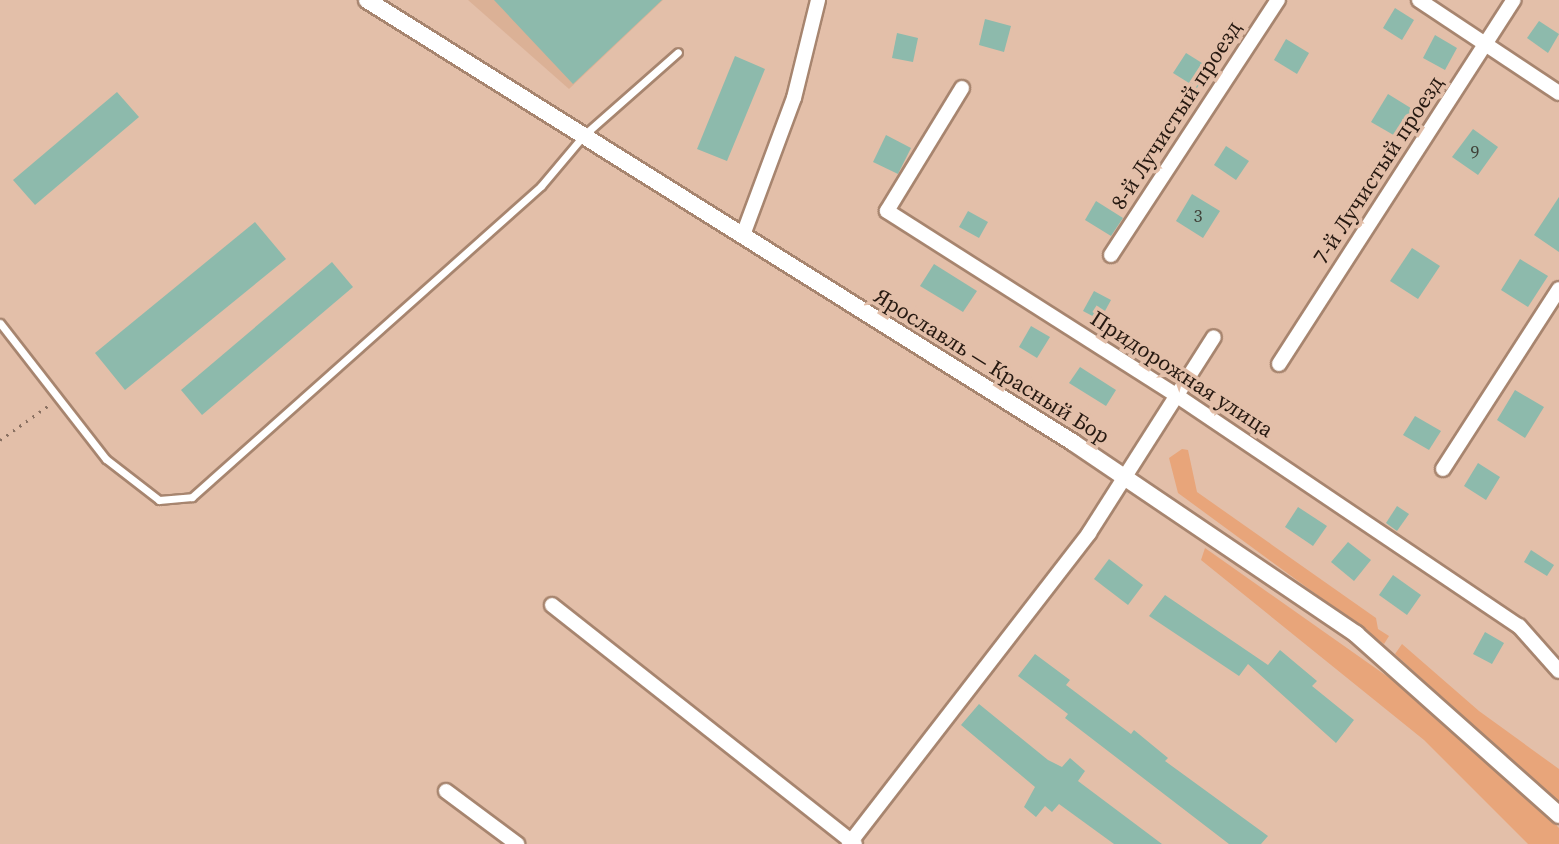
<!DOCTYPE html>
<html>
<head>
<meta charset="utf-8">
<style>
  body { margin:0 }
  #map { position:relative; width:1559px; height:844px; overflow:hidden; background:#e3bfa9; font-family:"Source Serif 4",serif }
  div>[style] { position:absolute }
  .built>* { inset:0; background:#dbb196 }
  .green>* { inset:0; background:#e8a57a }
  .building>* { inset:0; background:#8dbaac }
  .path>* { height:3px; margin-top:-1.5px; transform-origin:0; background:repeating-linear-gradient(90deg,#897061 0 2px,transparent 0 8px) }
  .roads { filter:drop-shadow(2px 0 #a7856f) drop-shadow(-2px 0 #a7856f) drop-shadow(0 2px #a7856f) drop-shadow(0 -2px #a7856f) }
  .service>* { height:7px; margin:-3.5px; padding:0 3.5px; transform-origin:3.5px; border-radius:3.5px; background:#fff }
  .minor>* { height:14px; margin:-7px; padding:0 7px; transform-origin:7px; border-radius:7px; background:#fff }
  .tertiary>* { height:16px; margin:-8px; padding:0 8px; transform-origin:8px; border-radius:8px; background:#fff }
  span { translate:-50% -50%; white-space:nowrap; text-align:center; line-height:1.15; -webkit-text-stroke:7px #e3bfa9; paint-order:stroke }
  .number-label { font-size:18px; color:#404138 }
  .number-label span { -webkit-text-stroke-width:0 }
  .street-label { font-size:22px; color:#261911 }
</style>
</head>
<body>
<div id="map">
  <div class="built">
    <i style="clip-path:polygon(468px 0,663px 0,569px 89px)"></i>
  </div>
  <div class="green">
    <i style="clip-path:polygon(1182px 449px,1188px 450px,1197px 492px,1376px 618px,1378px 629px,1389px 636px,1384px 644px,1178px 493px,1169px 458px)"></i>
    <i style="clip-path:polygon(1205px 548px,1415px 696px,1543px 811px,1559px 828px,1559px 844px,1528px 844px,1424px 740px,1201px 560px)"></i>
    <i style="clip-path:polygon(1402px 644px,1479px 711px,1559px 769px,1559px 805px,1395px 654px)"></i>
  </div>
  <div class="building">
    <i style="clip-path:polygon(494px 0,662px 0,573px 84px)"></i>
    <i style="clip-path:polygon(1395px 8px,1414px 20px,1402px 40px,1383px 28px)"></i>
    <i style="clip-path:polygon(985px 19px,1011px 26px,1004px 52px,979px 45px)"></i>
    <i style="clip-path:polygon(1539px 21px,1559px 34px,1548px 53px,1527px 38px)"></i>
    <i style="clip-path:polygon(897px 33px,918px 38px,913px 62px,892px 58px)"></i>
    <i style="clip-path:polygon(1435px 35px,1457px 48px,1445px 70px,1423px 58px)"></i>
    <i style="clip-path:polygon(1286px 39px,1309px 53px,1297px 74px,1274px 60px)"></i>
    <i style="clip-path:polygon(1186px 53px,1210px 68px,1197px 88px,1173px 73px)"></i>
    <i style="clip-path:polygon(735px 56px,765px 69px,727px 161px,697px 149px)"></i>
    <i style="clip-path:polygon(117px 92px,139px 117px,35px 205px,13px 180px)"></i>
    <i style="clip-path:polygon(1388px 94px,1414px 110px,1397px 137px,1371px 122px)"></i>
    <i style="clip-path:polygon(1473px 129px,1498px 147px,1478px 175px,1452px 157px)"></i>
    <i style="clip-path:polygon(886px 135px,911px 148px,898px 174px,873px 162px)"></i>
    <i style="clip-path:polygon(1226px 146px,1249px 161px,1236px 180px,1214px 165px)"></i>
    <i style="clip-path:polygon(1192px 194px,1220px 211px,1203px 238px,1176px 221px)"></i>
    <i style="clip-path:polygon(1559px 197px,1559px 252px,1534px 235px)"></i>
    <i style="clip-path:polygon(1096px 201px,1123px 218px,1111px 236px,1085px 220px)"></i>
    <i style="clip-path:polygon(968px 211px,988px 222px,979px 238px,959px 227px)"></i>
    <i style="clip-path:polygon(255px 222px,286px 259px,125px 390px,95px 353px)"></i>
    <i style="clip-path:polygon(1412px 248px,1440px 266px,1418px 299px,1390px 281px)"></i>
    <i style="clip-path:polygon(1520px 259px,1548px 276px,1528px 307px,1501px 290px)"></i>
    <i style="clip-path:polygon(332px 262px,353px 287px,202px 415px,181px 390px)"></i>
    <i style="clip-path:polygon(934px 264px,977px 291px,963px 312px,920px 286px)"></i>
    <i style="clip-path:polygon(1094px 291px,1111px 300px,1100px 320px,1083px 311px)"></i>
    <i style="clip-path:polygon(1031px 326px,1050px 337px,1037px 358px,1019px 347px)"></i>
    <i style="clip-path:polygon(1080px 367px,1116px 390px,1106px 406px,1069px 383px)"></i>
    <i style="clip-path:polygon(1515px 390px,1544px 407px,1525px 438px,1497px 420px)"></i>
    <i style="clip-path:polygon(1415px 416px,1441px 431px,1429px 450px,1403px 435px)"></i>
    <i style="clip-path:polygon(1478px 463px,1500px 477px,1486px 500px,1464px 486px)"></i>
    <i style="clip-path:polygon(1397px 506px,1409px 514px,1397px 531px,1386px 523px)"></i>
    <i style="clip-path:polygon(1298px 507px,1327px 526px,1313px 546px,1285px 527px)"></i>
    <i style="clip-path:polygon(1348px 542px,1371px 560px,1354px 581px,1331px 562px)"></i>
    <i style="clip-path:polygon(1531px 550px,1554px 565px,1547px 576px,1524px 562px)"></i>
    <i style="clip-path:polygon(1109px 559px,1143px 585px,1128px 605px,1094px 579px)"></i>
    <i style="clip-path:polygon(1393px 575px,1421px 595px,1407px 615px,1379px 595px)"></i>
    <i style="clip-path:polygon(1165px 595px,1268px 665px,1280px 650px,1317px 681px,1312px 686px,1354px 720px,1336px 743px,1248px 664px,1239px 676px,1149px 616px)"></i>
    <i style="clip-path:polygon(1485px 632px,1504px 643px,1492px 664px,1473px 654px)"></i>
    <i style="clip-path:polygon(1035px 654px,1070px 680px,1066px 685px,1131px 734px,1134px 730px,1168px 758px,1165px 761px,1268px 836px,1261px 844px,1229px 844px,1065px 718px,1068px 714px,1018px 676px)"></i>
    <i style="clip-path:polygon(979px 704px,1048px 760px,1062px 767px,1070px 758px,1085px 771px,1078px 781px,1162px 844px,1114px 844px,1059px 804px,1052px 812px,1045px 806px,1036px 817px,1024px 807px,1035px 787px,961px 725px)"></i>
  </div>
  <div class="path">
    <i style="left:0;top:440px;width:60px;rotate:-35.5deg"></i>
  </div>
  <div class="roads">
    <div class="service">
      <i style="left:0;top:323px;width:172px;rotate:52.1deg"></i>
      <i style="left:106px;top:459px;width:67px;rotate:37.7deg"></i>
      <i style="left:159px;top:500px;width:33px;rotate:-5deg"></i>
      <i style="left:192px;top:497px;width:467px;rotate:-41.7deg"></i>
      <i style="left:541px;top:186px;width:67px;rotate:-49.9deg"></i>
      <i style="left:584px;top:135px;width:125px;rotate:-41.4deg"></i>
    </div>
    <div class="minor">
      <i style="left:1419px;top:0;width:168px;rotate:33.6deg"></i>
      <i style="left:962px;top:88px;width:144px;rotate:121.4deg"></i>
      <i style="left:887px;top:211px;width:346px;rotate:32.5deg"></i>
      <i style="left:1179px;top:397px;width:410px;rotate:34deg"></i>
      <i style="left:1519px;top:626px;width:60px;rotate:48.4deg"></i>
      <i style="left:743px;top:235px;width:146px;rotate:-69.6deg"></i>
      <i style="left:794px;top:98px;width:101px;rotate:-76.2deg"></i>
      <i style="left:1111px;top:255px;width:305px;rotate:-56.8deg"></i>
      <i style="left:1279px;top:364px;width:433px;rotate:-57.2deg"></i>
      <i style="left:1443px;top:469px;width:214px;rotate:-57.2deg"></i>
      <i style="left:552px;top:605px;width:386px;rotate:38.3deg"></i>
      <i style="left:446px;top:791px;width:89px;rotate:36.7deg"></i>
      <i style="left:849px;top:844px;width:393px;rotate:-52.3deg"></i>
      <i style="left:1089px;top:533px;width:232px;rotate:-57.5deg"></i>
    </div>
    <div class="tertiary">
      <i style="left:367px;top:0;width:834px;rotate:32.07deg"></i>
      <i style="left:1074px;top:443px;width:341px;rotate:34.1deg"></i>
      <i style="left:1356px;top:634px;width:272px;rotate:41.7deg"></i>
    </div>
  </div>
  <div class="number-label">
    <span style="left:1475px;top:152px">9</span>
    <span style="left:1198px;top:216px">3</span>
  </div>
  <div class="street-label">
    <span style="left:1176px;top:115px;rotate:-57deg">8-й Лучистый проезд</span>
    <span style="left:1378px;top:170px;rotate:-57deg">7-й Лучистый проезд</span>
    <span style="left:992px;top:366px;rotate:32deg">Ярославль — Красный Бор</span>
    <span style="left:1182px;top:374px;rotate:33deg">Придорожная улица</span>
  </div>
</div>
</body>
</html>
